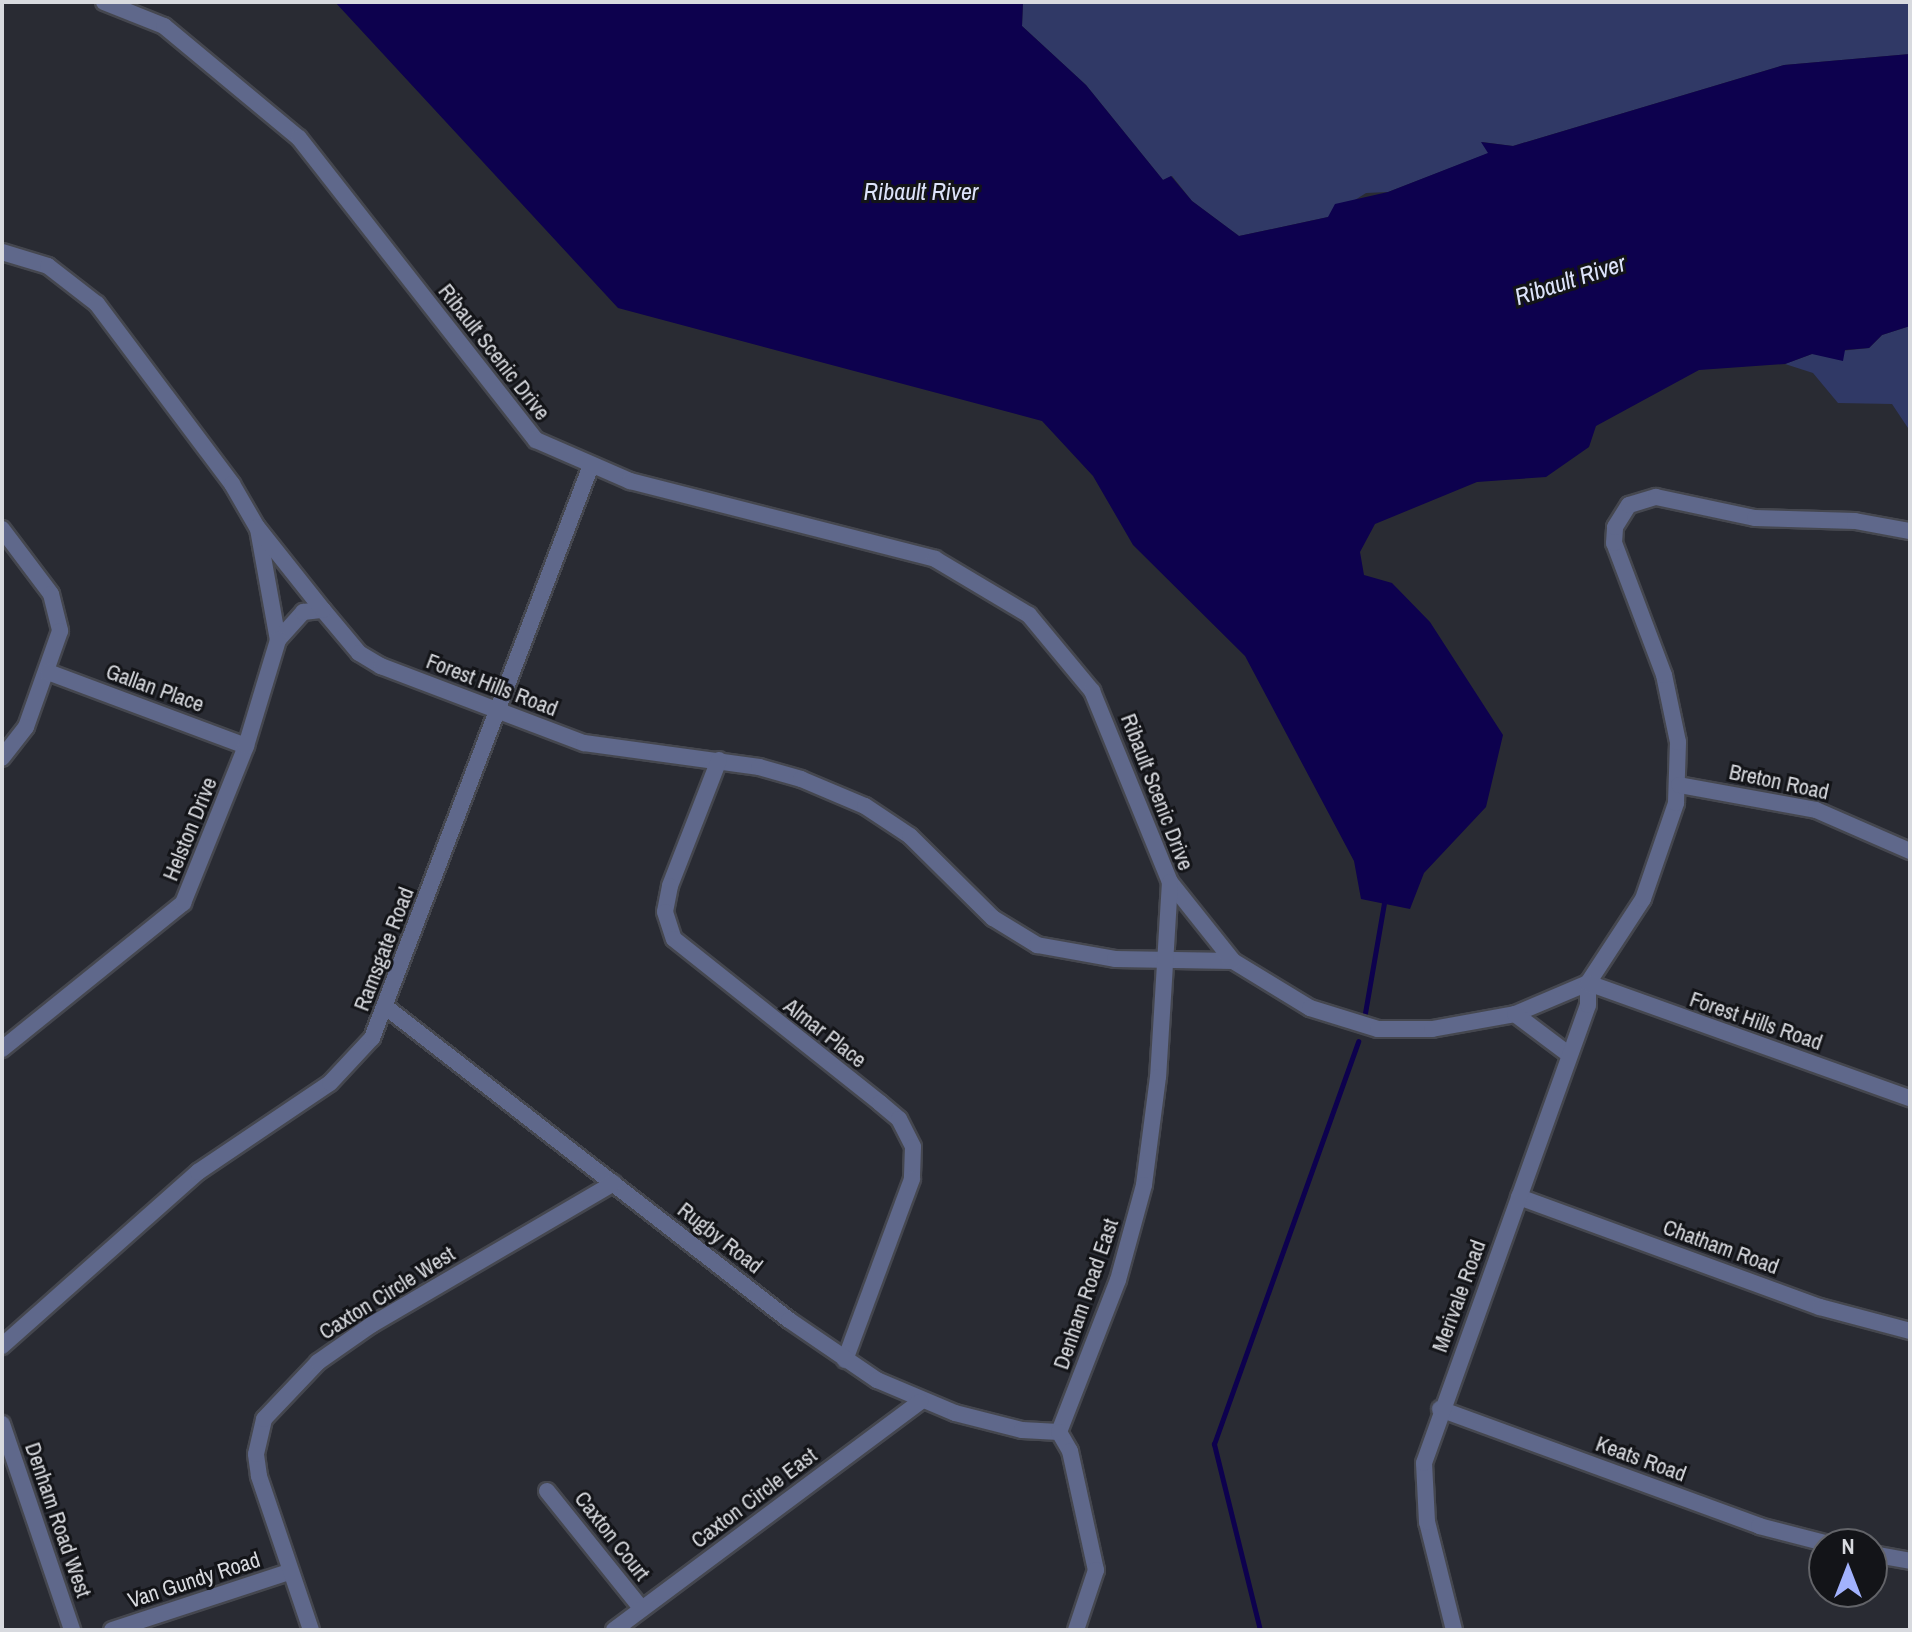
<!DOCTYPE html>
<html>
<head>
<meta charset="utf-8">
<style>
  body { margin:0 }
  #map { position:relative; width:1912px; height:1632px; overflow:hidden; background:#292b33; font-family:"Archivo Narrow",sans-serif }
  div>[style] { position:absolute }
  .green>* { inset:0; background:#303966 }
  .water>* { inset:0; background:#0d014e }
  .stream>* { height:5px; margin:-2.5px; padding:0 2.5px; transform-origin:2.5px; border-radius:2.5px; background:#0d014e }
  .roads { filter:drop-shadow(2px 0 #45474f) drop-shadow(-2px 0 #45474f) drop-shadow(0 2px #45474f) drop-shadow(0 -2px #45474f) }
  .minor>* { height:16px; margin:-8px; padding:0 8px; transform-origin:8px; border-radius:8px; background:#5f688b }
  .tertiary>* { height:16px; margin:-8px; padding:0 8px; transform-origin:8px; border-radius:8px; background:#5f688b }
  span { translate:-50% -50%; white-space:nowrap; text-align:center; line-height:1.15; -webkit-text-stroke:6px #131418; paint-order:stroke }
  .street-label { font-size:22px; color:#d8dadf }
  .water-label { font-size:24px; color:#dde3fa; font-style:italic }
  .frame { position:absolute; inset:0; border:4px solid #d8dadf; pointer-events:none }
  .north { position:absolute; left:1808px; top:1528px; width:80px; height:80px; box-sizing:border-box; background:#131418; border:2px solid #626368; border-radius:50%; rotate:0deg; font-size:22px; font-weight:700; line-height:32px; text-align:center; color:#d8dadf }
  .north::after { content:''; display:block; margin:auto; width:28px; height:36px; background:#a2b2fd; clip-path:polygon(50% 0,100% 100%,50% 72%,0 100%) }
</style>
</head>
<body>
<div id="map">
  <div class="green">
    <i style="clip-path:polygon(1023px 2px,1910px 2px,1910px 54px,1784px 65px,1513px 146px,1482px 142px,1489px 153px,1388px 192px,1366px 193px,1328px 217px,1239px 236px,1192px 201px,1172px 176px,1163px 180px,1086px 85px,1022px 26px)"></i>
    <i style="clip-path:polygon(1910px 326px,1910px 431px,1892px 404px,1838px 403px,1813px 373px,1785px 364px,1812px 354px,1869px 348px,1882px 335px)"></i>
  </div>
  <div class="water">
    <i style="clip-path:polygon(335px 2px,1023px 2px,1022px 26px,1086px 85px,1163px 180px,1171px 176px,1192px 201px,1239px 236px,1328px 217px,1335px 204px,1388px 192px,1488px 153px,1481px 142px,1513px 146px,1784px 65px,1910px 54px,1910px 326px,1882px 335px,1869px 348px,1845px 350px,1843px 361px,1812px 354px,1785px 364px,1699px 370px,1596px 426px,1589px 447px,1546px 477px,1477px 482px,1375px 524px,1360px 552px,1364px 575px,1392px 583px,1430px 622px,1503px 735px,1486px 807px,1424px 873px,1410px 909px,1361px 899px,1354px 861px,1245px 656px,1133px 545px,1093px 476px,1042px 421px,618px 308px)"></i>
  </div>
  <div class="stream">
    <i style="left:1365px;top:1013px;width:112px;rotate:-80.2deg"></i>
    <i style="left:1260px;top:1630px;width:192px;rotate:-103.9deg"></i>
    <i style="left:1214px;top:1444px;width:428px;rotate:-70.3deg"></i>
  </div>
  <div class="roads">
    <div class="minor">
      <i style="left:2px;top:252px;width:48px;rotate:16.9deg"></i>
      <i style="left:48px;top:266px;width:62px;rotate:37.8deg"></i>
      <i style="left:97px;top:304px;width:225px;rotate:53.1deg"></i>
      <i style="left:232px;top:484px;width:52px;rotate:60deg"></i>
      <i style="left:258px;top:529px;width:113px;rotate:79.8deg"></i>
      <i style="left:278px;top:640px;width:38px;rotate:-48deg"></i>
      <i style="left:303px;top:612px;width:20px;rotate:-6deg"></i>
      <i style="left:323px;top:610px;width:56px;rotate:50.1deg"></i>
      <i style="left:359px;top:653px;width:26px;rotate:31deg"></i>
      <i style="left:381px;top:666px;width:217px;rotate:20.8deg"></i>
      <i style="left:584px;top:743px;width:177px;rotate:7.8deg"></i>
      <i style="left:759px;top:767px;width:44px;rotate:15.9deg"></i>
      <i style="left:801px;top:779px;width:69px;rotate:22.9deg"></i>
      <i style="left:865px;top:806px;width:54px;rotate:33.7deg"></i>
      <i style="left:910px;top:836px;width:117px;rotate:44.7deg"></i>
      <i style="left:993px;top:918px;width:52px;rotate:31.5deg"></i>
      <i style="left:1037px;top:945px;width:79px;rotate:10.2deg"></i>
      <i style="left:1115px;top:959px;width:118px;rotate:1deg"></i>
      <i style="left:1233px;top:961px;width:90px;rotate:31.4deg"></i>
      <i style="left:1310px;top:1008px;width:71px;rotate:17.2deg"></i>
      <i style="left:1378px;top:1029px;width:54px"></i>
      <i style="left:1432px;top:1029px;width:84px;rotate:-10.2deg"></i>
      <i style="left:1515px;top:1014px;width:79px;rotate:-23deg"></i>
      <i style="left:1588px;top:983px;width:100px;rotate:-56.8deg"></i>
      <i style="left:1643px;top:899px;width:102px;rotate:-71deg"></i>
      <i style="left:1676px;top:803px;width:61px;rotate:-88.1deg"></i>
      <i style="left:1678px;top:742px;width:68px;rotate:-101.8deg"></i>
      <i style="left:1664px;top:675px;width:141px;rotate:-110.7deg"></i>
      <i style="left:1614px;top:543px;width:16px;rotate:-86deg"></i>
      <i style="left:1615px;top:527px;width:26px;rotate:-58deg"></i>
      <i style="left:1629px;top:505px;width:28px;rotate:-17deg"></i>
      <i style="left:1656px;top:497px;width:101px;rotate:12deg"></i>
      <i style="left:1755px;top:518px;width:100px;rotate:1.7deg"></i>
      <i style="left:1855px;top:521px;width:56px;rotate:10.3deg"></i>
      <i style="left:257px;top:527px;width:106px;rotate:51.5deg"></i>
      <i style="left:2px;top:529px;width:81px;rotate:53deg"></i>
      <i style="left:51px;top:594px;width:38px;rotate:76deg"></i>
      <i style="left:60px;top:631px;width:102px;rotate:109.5deg"></i>
      <i style="left:26px;top:727px;width:39px;rotate:128deg"></i>
      <i style="left:48px;top:672px;width:211px;rotate:20.5deg"></i>
      <i style="left:719px;top:760px;width:135px;rotate:111.3deg"></i>
      <i style="left:670px;top:886px;width:26px;rotate:101deg"></i>
      <i style="left:665px;top:912px;width:28px;rotate:72deg"></i>
      <i style="left:674px;top:939px;width:263px;rotate:38.5deg"></i>
      <i style="left:880px;top:1103px;width:25px;rotate:40deg"></i>
      <i style="left:899px;top:1119px;width:31px;rotate:63deg"></i>
      <i style="left:913px;top:1147px;width:32px;rotate:92deg"></i>
      <i style="left:912px;top:1179px;width:193px;rotate:110.3deg"></i>
      <i style="left:1679px;top:785px;width:139px;rotate:10.3deg"></i>
      <i style="left:1816px;top:810px;width:103px;rotate:23.6deg"></i>
      <i style="left:1170px;top:882px;width:101px;rotate:51.4deg"></i>
      <i style="left:387px;top:1008px;width:509px;rotate:37.82deg"></i>
      <i style="left:789px;top:1320px;width:107px;rotate:34.3deg"></i>
      <i style="left:877px;top:1380px;width:85px;rotate:22.9deg"></i>
      <i style="left:955px;top:1413px;width:69px;rotate:14.2deg"></i>
      <i style="left:1022px;top:1430px;width:37px;rotate:3deg"></i>
      <i style="left:1515px;top:1014px;width:66px;rotate:37deg"></i>
      <i style="left:2px;top:1049px;width:233px;rotate:-38.9deg"></i>
      <i style="left:183px;top:903px;width:169px;rotate:-68.1deg"></i>
      <i style="left:246px;top:746px;width:111px;rotate:-73.2deg"></i>
      <i style="left:1519px;top:1197px;width:320px;rotate:20.1deg"></i>
      <i style="left:1820px;top:1307px;width:93px;rotate:14.9deg"></i>
      <i style="left:2px;top:1346px;width:262px;rotate:-41.6deg"></i>
      <i style="left:198px;top:1172px;width:159px;rotate:-34deg"></i>
      <i style="left:330px;top:1083px;width:62px;rotate:-47deg"></i>
      <i style="left:372px;top:1038px;width:610px;rotate:-69.07deg"></i>
      <i style="left:1440px;top:1409px;width:340px;rotate:20.1deg"></i>
      <i style="left:1759px;top:1526px;width:72px;rotate:14.4deg"></i>
      <i style="left:2px;top:1424px;width:218px;rotate:71.2deg"></i>
      <i style="left:547px;top:1491px;width:151px;rotate:51.2deg"></i>
      <i style="left:1872px;top:1554px;width:39px;rotate:10deg"></i>
      <i style="left:112px;top:1630px;width:188px;rotate:-18.2deg"></i>
      <i style="left:311px;top:1630px;width:163px;rotate:-108.7deg"></i>
      <i style="left:259px;top:1476px;width:22px;rotate:-98deg"></i>
      <i style="left:256px;top:1454px;width:36px;rotate:-77deg"></i>
      <i style="left:264px;top:1419px;width:79px;rotate:-46.5deg"></i>
      <i style="left:318px;top:1362px;width:65px;rotate:-34.9deg"></i>
      <i style="left:371px;top:1325px;width:281px;rotate:-30.3deg"></i>
      <i style="left:614px;top:1630px;width:382px;rotate:-36.7deg"></i>
      <i style="left:1454px;top:1630px;width:111px;rotate:-104deg"></i>
      <i style="left:1427px;top:1522px;width:59px;rotate:-92.9deg"></i>
      <i style="left:1424px;top:1463px;width:486px;rotate:-70.3deg"></i>
      <i style="left:1588px;top:1005px;width:22px;rotate:-90deg"></i>
      <i style="left:1588px;top:983px;width:342px;rotate:19.7deg"></i>
    </div>
    <div class="tertiary">
      <i style="left:104px;top:2px;width:65px;rotate:21.8deg"></i>
      <i style="left:164px;top:26px;width:175px;rotate:39.7deg"></i>
      <i style="left:299px;top:138px;width:384px;rotate:51.9deg"></i>
      <i style="left:536px;top:440px;width:103px;rotate:23.6deg"></i>
      <i style="left:630px;top:481px;width:315px;rotate:14.3deg"></i>
      <i style="left:935px;top:559px;width:109px;rotate:30.8deg"></i>
      <i style="left:1029px;top:615px;width:99px;rotate:50.3deg"></i>
      <i style="left:1092px;top:691px;width:206px;rotate:67.8deg"></i>
      <i style="left:1170px;top:882px;width:195px;rotate:93.5deg"></i>
      <i style="left:1158px;top:1077px;width:109px;rotate:97.4deg"></i>
      <i style="left:1144px;top:1185px;width:98px;rotate:105.3deg"></i>
      <i style="left:1118px;top:1280px;width:163px;rotate:111.2deg"></i>
      <i style="left:1059px;top:1432px;width:22px;rotate:60deg"></i>
      <i style="left:1070px;top:1451px;width:122px;rotate:77.7deg"></i>
      <i style="left:1096px;top:1570px;width:63px;rotate:108.4deg"></i>
    </div>
  </div>
  <div class="street-label">
    <span style="left:494px;top:352px;rotate:52deg">Ribault Scenic Drive</span>
    <span style="left:492px;top:685px;rotate:21deg">Forest Hills Road</span>
    <span style="left:155px;top:688px;rotate:20deg">Gallan Place</span>
    <span style="left:1779px;top:782px;rotate:12deg">Breton Road</span>
    <span style="left:1157px;top:792px;rotate:69deg">Ribault Scenic Drive</span>
    <span style="left:190px;top:829px;rotate:-68deg">Helston Drive</span>
    <span style="left:384px;top:949px;rotate:-69deg">Ramsgate Road</span>
    <span style="left:1756px;top:1021px;rotate:19deg">Forest Hills Road</span>
    <span style="left:825px;top:1033px;rotate:38deg">Almar Place</span>
    <span style="left:720px;top:1238px;rotate:38deg">Rugby Road</span>
    <span style="left:1721px;top:1247px;rotate:20deg">Chatham Road</span>
    <span style="left:387px;top:1293px;rotate:-32deg">Caxton Circle West</span>
    <span style="left:1086px;top:1294px;rotate:-71deg">Denham Road East</span>
    <span style="left:1459px;top:1296px;rotate:-70deg">Merivale Road</span>
    <span style="left:1641px;top:1459px;rotate:20deg">Keats Road</span>
    <span style="left:754px;top:1498px;rotate:-37deg">Caxton Circle East</span>
    <span style="left:58px;top:1520px;rotate:71deg">Denham Road West</span>
    <span style="left:612px;top:1536px;rotate:52deg">Caxton Court</span>
    <span style="left:194px;top:1580px;rotate:-18deg">Van Gundy Road</span>
  </div>
  <div class="water-label">
    <span style="left:921px;top:192px">Ribault River</span>
    <span style="left:1570px;top:280px;rotate:-18deg">Ribault River</span>
  </div>
  <div class="frame"></div>
  <div class="north">N</div>
</div>
</body>
</html>
